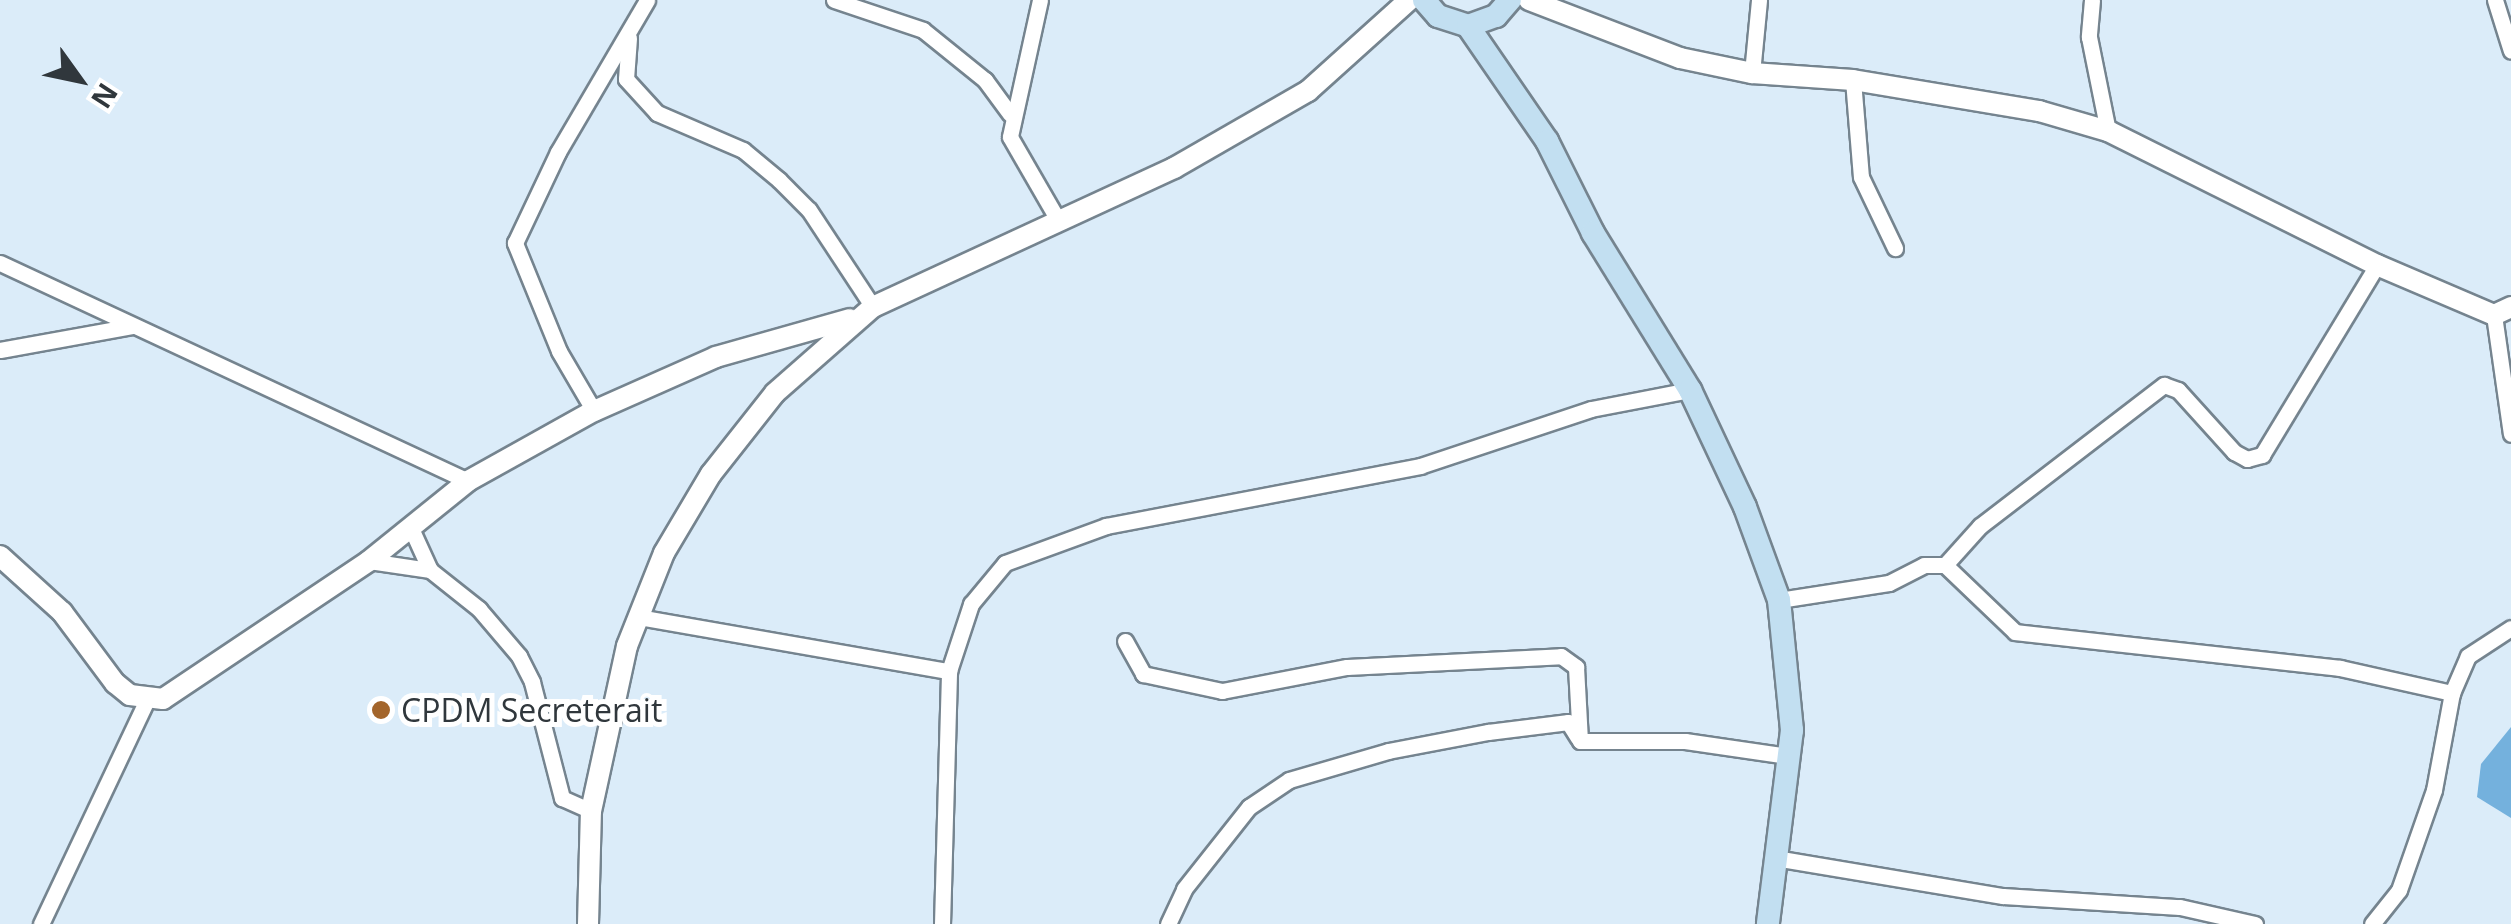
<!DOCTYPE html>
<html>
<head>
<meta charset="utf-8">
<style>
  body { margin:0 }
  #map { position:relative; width:2511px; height:924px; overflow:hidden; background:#dbecf9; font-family:"Open Sans",sans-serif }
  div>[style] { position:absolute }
  .forest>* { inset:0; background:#74b1dd }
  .roads { filter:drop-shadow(2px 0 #75848f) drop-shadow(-2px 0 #75848f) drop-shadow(0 2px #75848f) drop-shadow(0 -2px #75848f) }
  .minor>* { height:15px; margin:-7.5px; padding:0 7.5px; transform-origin:7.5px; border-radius:7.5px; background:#fff }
  .tertiary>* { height:20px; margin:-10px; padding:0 10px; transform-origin:10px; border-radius:10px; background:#fff }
  .secondary>* { height:22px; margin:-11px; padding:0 11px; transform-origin:11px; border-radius:11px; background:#c2dff1 }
  .dots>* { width:28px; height:28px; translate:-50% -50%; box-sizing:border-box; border:5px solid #fff; border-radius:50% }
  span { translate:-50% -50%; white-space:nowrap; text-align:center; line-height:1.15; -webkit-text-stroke:10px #fff; paint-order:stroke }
  .poi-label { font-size:32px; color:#30373c }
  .left { translate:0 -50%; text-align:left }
  .north { position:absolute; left:30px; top:30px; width:100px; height:100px; -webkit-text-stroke:8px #fff; paint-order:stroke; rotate:123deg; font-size:28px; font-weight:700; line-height:40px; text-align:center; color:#30373c }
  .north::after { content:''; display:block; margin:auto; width:35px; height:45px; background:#30373c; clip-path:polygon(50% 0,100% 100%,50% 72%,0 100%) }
</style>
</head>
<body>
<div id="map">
  <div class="forest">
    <i style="clip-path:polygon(2511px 727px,2511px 818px,2477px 797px,2481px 764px)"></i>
  </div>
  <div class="roads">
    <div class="minor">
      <i style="left:834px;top:0;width:94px;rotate:18.6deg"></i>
      <i style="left:923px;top:30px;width:80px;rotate:38.9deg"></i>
      <i style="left:985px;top:80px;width:42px;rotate:53.7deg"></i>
      <i style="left:1040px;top:0;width:140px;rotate:102.4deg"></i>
      <i style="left:1010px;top:137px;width:98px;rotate:60deg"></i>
      <i style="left:2092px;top:0;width:37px;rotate:95deg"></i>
      <i style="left:2089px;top:37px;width:96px;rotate:78.6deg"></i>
      <i style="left:2495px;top:0;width:53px;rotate:72.6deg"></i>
      <i style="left:629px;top:38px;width:41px;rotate:94.2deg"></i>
      <i style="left:626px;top:79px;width:46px;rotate:47.6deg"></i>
      <i style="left:657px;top:113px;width:94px;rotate:23.3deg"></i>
      <i style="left:743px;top:150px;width:47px;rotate:39.8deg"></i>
      <i style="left:779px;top:180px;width:42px;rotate:45deg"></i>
      <i style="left:809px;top:210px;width:116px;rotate:56.6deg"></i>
      <i style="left:1752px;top:73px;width:73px;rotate:-84.5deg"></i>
      <i style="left:1853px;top:80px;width:97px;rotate:85.3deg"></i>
      <i style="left:1861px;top:177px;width:79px;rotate:64.4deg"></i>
      <i style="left:0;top:263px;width:516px;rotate:24.98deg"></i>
      <i style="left:2494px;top:315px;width:120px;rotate:81.9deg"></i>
      <i style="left:0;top:350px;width:134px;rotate:-10.3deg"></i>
      <i style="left:594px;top:411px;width:69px;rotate:-120.3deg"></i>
      <i style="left:559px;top:351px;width:117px;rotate:-112.2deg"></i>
      <i style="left:515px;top:243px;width:101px;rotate:-64.7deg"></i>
      <i style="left:558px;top:152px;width:176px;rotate:-59.6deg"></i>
      <i style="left:410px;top:526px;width:48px;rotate:65.6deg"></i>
      <i style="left:430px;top:570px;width:63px;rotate:38.5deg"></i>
      <i style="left:479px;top:609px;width:62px;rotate:49.6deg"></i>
      <i style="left:519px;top:656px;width:29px;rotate:63deg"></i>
      <i style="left:532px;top:682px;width:120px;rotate:75.5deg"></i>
      <i style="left:562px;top:798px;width:32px;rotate:24deg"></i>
      <i style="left:369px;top:561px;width:62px;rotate:8.4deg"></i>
      <i style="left:1945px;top:565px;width:52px;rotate:-48.1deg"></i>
      <i style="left:1980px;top:526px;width:232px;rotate:-37.5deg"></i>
      <i style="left:2164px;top:385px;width:15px;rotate:20deg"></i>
      <i style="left:2178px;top:390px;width:84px;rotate:47.9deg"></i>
      <i style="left:2234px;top:452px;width:15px;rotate:28deg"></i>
      <i style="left:2247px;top:459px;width:16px;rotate:-15deg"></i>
      <i style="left:2262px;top:455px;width:222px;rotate:-58.8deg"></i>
      <i style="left:1779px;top:600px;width:111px;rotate:-8.8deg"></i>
      <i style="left:1889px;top:583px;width:39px;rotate:-27deg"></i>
      <i style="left:1924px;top:565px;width:21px"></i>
      <i style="left:1945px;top:565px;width:97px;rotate:43.7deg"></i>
      <i style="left:2015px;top:632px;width:327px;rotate:6.3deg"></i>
      <i style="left:2340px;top:668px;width:115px;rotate:12.6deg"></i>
      <i style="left:638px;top:617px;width:316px;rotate:9.9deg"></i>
      <i style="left:1125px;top:641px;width:38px;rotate:61deg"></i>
      <i style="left:1143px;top:674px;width:81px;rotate:12.1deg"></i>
      <i style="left:1222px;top:691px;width:127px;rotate:-10.9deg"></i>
      <i style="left:1347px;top:667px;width:214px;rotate:-2.9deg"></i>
      <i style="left:1561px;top:656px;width:19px;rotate:36deg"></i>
      <i style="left:1576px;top:667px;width:74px;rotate:86.9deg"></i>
      <i style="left:1580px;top:741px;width:105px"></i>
      <i style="left:1685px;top:741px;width:104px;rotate:8.3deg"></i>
      <i style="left:1775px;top:858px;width:231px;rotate:9.5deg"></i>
      <i style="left:2003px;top:896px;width:177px;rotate:3.6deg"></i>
      <i style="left:2180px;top:907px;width:77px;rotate:12.8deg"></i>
      <i style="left:41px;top:924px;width:248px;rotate:-64.7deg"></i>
      <i style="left:942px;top:924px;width:253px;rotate:-88.4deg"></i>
      <i style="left:949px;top:671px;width:71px;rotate:-71.8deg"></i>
      <i style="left:971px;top:604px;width:53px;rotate:-50.3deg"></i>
      <i style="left:1005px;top:563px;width:108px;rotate:-20.1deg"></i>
      <i style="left:1106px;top:526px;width:320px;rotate:-10.8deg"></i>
      <i style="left:1420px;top:466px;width:180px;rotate:-18.4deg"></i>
      <i style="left:1591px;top:409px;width:101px;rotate:-10.9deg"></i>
      <i style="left:1168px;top:924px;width:38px;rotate:-65deg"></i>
      <i style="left:1184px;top:889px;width:105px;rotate:-51.6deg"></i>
      <i style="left:1249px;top:807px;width:48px;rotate:-34deg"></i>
      <i style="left:1289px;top:780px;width:103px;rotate:-16.3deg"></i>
      <i style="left:1388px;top:751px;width:102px;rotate:-10.8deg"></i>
      <i style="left:1488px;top:732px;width:81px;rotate:-7.1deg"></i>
      <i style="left:1568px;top:722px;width:19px;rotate:58deg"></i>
      <i style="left:2372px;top:924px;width:43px;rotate:-51.5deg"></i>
      <i style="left:2399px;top:890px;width:106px;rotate:-70.7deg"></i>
      <i style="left:2434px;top:790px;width:99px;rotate:-79.5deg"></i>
      <i style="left:2452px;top:693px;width:40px;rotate:-66.6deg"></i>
      <i style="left:2468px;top:656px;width:51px;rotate:-33.1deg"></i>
    </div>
    <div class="tertiary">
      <i style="left:1529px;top:0;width:162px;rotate:21deg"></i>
      <i style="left:1680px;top:58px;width:74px;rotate:11.8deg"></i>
      <i style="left:1752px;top:73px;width:101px;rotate:4deg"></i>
      <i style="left:1853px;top:80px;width:189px;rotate:9.5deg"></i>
      <i style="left:2039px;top:111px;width:72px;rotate:16.2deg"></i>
      <i style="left:2108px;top:131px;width:301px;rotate:26.5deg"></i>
      <i style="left:2377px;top:265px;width:127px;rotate:23.1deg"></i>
      <i style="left:2494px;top:315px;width:19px;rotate:-25deg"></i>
      <i style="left:0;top:556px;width:84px;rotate:42.1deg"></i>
      <i style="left:62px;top:612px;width:89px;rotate:53.3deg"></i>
      <i style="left:115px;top:683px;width:19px;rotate:39deg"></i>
      <i style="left:130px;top:695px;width:33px;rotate:7deg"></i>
      <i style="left:163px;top:699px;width:248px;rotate:-33.8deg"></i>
      <i style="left:369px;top:561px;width:127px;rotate:-38.9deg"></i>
      <i style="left:468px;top:481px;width:144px;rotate:-29.1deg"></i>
      <i style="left:594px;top:411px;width:133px;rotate:-23.9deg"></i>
      <i style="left:716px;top:357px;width:139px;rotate:-15.8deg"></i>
      <i style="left:588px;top:924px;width:113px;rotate:-88.5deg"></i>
      <i style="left:591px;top:811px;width:169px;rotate:-77.7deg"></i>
      <i style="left:627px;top:646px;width:100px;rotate:-68.3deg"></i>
      <i style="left:664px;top:553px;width:92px;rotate:-59.3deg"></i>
      <i style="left:711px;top:474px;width:103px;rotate:-51.7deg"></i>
      <i style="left:775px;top:393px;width:130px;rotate:-41.3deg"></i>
      <i style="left:873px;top:307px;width:332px;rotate:-24.8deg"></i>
      <i style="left:1174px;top:168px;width:155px;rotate:-29.9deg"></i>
      <i style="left:1308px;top:91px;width:136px;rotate:-42deg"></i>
    </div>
    <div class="secondary">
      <i style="left:1424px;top:0;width:21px;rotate:49deg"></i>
      <i style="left:1438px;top:16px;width:32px;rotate:18deg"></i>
      <i style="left:1468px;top:26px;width:30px;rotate:-20deg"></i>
      <i style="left:1496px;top:16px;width:21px;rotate:-49deg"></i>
      <i style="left:1468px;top:26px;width:140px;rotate:55.5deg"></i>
      <i style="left:1547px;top:141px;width:103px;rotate:63.4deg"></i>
      <i style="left:1593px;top:233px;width:185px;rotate:58.3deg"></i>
      <i style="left:1690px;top:390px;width:129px;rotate:64.8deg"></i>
      <i style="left:1745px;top:507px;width:99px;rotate:69.9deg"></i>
      <i style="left:1779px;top:600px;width:131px;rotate:84.3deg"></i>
      <i style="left:1792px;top:730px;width:195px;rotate:97.1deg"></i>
    </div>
  </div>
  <div class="dots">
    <i style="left:381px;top:710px;background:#a3652b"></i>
  </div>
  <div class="poi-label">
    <span class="left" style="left:401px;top:710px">CPDM Secreterait</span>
  </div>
  <div class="north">N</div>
</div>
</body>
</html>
